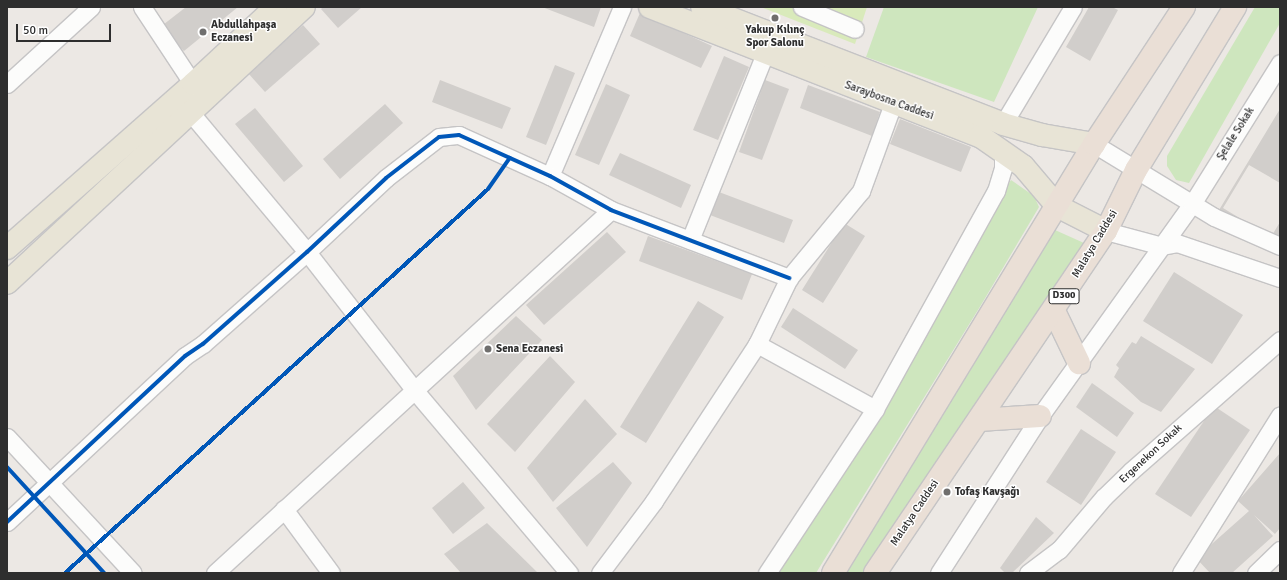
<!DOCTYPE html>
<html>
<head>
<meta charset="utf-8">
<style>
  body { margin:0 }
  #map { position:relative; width:1287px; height:580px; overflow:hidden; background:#ece8e4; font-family:Signika,sans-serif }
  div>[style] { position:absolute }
  .green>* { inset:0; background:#cee6be }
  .pitch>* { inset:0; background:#d9eabb }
  .building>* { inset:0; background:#d1cecb }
  .roads { filter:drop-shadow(1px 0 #c5c4c5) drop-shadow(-1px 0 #c5c4c5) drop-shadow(0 1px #c5c4c5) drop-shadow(0 -1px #c5c4c5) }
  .minor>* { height:17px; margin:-8.5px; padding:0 8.5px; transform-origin:8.5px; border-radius:8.5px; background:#fcfcfb }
  .major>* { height:22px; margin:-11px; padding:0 11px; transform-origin:11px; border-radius:11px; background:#e8e4d6 }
  .highway>* { height:22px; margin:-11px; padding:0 11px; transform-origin:11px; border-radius:11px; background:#eadfd6 }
  .cycleway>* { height:4px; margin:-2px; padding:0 2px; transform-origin:2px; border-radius:2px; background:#0057b8 }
  .dots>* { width:11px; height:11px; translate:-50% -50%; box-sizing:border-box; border:2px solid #fff; border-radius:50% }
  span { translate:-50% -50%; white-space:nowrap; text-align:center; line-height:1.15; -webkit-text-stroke:3px #fff; paint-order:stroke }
  .shield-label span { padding:1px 3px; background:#fff; border:1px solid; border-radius:3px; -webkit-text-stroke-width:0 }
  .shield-label { font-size:10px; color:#2e2e2e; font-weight:700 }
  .poi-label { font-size:11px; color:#2e2e2e; font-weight:700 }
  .left { translate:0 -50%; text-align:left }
  .street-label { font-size:11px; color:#2e2e2e }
  .frame { position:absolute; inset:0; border:8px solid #2e2e2e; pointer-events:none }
  .scale { position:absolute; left:16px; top:24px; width:95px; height:18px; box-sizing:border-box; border:2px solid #2e2e2e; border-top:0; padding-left:5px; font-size:12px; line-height:14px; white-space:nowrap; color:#2e2e2e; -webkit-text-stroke:3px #fff; paint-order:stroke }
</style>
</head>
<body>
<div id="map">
  <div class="green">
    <i style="clip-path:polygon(884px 7px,1038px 7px,994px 102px,866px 57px)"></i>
    <i style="clip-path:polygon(1255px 7px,1280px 7px,1280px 23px,1189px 183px,1176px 180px,1167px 166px,1167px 156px)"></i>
    <i style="clip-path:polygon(1011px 180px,1034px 196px,1039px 207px,981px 305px,816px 573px,775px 573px)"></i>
    <i style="clip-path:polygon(1055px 230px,1084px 243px,863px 573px,846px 573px)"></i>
  </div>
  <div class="pitch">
    <i style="clip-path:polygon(761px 7px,867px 7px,855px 44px)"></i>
  </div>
  <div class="building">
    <i style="clip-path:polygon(186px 7px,238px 7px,184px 51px,159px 28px)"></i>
    <i style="clip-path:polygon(323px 7px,362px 7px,338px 28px,321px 9px)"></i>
    <i style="clip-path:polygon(542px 7px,601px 7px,594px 27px)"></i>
    <i style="clip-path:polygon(1089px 7px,1112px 7px,1118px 10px,1090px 61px,1066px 47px)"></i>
    <i style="clip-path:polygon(640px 13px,712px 46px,701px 68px,630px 36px)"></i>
    <i style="clip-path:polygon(303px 25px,320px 44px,265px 92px,248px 73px)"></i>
    <i style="clip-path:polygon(724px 56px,749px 67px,718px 140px,693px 130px)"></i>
    <i style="clip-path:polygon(555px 65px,575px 73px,546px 145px,526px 137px)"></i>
    <i style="clip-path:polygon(440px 80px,511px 108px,502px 129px,432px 102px)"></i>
    <i style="clip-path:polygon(765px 80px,789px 89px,762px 160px,739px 152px)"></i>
    <i style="clip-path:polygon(606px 84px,630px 95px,599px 165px,575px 155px)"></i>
    <i style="clip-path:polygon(808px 85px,880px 112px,872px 136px,800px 108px)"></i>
    <i style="clip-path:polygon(385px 104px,403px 123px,340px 179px,323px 159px)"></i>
    <i style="clip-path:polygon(255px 108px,303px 166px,284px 182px,235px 124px)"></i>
    <i style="clip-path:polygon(1280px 109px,1280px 183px,1249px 165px,1223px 208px,1271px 237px,1280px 222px,1280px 242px,1219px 210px)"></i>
    <i style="clip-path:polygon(900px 119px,971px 147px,961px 172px,890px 144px)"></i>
    <i style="clip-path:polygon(620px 153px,691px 185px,681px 208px,609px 175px)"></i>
    <i style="clip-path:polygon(719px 192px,793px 220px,784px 243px,710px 215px)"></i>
    <i style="clip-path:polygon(844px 223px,865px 236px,823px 303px,802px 290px)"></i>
    <i style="clip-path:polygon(607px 232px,626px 252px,544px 325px,526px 305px)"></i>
    <i style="clip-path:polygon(648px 236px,752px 274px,742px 300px,639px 261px)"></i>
    <i style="clip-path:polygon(1174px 272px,1243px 315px,1212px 364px,1143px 321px)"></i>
    <i style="clip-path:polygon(698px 301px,724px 317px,646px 443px,620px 427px)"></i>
    <i style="clip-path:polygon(793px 308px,858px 350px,845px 369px,781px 327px)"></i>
    <i style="clip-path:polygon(516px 316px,542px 340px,476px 410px,453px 376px)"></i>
    <i style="clip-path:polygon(1141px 336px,1195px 369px,1161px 412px,1141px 402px,1114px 377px,1119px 368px,1116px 365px,1132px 342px,1136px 344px)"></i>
    <i style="clip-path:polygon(550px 356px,575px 382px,515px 452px,487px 424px)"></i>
    <i style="clip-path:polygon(1092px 383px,1134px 413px,1117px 437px,1076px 407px)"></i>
    <i style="clip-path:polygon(585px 399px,617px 434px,553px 502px,527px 468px)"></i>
    <i style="clip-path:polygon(1214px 406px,1250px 430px,1191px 517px,1155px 494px)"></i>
    <i style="clip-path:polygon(1081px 429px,1116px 452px,1081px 505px,1046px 482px)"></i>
    <i style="clip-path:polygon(1280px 453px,1280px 528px,1275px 534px,1254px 515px,1273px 536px,1232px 573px,1210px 573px,1196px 558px,1249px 511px,1238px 501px)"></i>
    <i style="clip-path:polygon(613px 462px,632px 483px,587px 547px,556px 508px)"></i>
    <i style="clip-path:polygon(463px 482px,485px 508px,453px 534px,432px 508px)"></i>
    <i style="clip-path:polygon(1036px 517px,1054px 533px,1012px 573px,1005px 573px,1000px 568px)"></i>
    <i style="clip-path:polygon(487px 523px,538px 573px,461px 573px,444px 554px)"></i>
  </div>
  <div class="roads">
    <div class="minor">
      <i style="left:142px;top:7px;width:92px;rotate:56.5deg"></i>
      <i style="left:802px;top:7px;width:57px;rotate:22.5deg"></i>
      <i style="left:7px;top:84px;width:114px;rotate:-42.5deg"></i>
      <i style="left:190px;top:112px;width:182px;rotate:50.1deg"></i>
      <i style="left:307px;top:252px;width:177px;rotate:52.1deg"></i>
      <i style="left:416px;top:392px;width:237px;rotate:49.8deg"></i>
      <i style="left:1003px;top:124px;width:136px;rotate:-59.1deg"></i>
      <i style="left:1094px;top:144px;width:140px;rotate:31.3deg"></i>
      <i style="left:1214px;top:217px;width:72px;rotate:23.7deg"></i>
      <i style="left:550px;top:176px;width:184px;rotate:-66.9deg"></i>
      <i style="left:1106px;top:231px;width:58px;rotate:15deg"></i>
      <i style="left:1162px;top:246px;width:15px;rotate:-11deg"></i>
      <i style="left:1177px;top:243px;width:109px;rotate:18.8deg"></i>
      <i style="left:690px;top:240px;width:201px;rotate:-68.1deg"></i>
      <i style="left:757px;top:344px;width:135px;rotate:28.8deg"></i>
      <i style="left:7px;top:437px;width:185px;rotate:47.2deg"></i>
      <i style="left:284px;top:509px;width:79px;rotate:53.7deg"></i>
      <i style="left:7px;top:522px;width:243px;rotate:-43deg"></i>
      <i style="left:185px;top:356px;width:22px;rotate:-34deg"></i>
      <i style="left:203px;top:344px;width:139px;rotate:-41.5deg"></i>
      <i style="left:307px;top:252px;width:108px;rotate:-43.1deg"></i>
      <i style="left:386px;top:178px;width:67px;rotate:-37.7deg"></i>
      <i style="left:439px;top:137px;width:20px;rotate:-6deg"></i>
      <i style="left:459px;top:135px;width:100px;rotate:24.3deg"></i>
      <i style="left:550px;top:176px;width:70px;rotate:29.1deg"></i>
      <i style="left:611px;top:210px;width:191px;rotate:20.9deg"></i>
      <i style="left:215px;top:573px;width:537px;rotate:-42.51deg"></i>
      <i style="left:600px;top:573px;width:90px;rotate:-53.1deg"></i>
      <i style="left:654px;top:501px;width:188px;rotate:-56.7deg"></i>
      <i style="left:757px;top:344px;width:73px;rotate:-64.1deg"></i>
      <i style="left:789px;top:278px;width:113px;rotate:-50.4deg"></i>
      <i style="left:861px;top:191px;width:96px;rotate:-69.9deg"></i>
      <i style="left:767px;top:573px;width:196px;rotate:-56.6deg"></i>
      <i style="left:875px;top:409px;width:249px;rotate:-61deg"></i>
      <i style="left:996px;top:191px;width:24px;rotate:-73deg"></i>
      <i style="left:1003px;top:168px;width:16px;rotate:-90deg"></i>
      <i style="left:939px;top:573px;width:187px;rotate:-57.2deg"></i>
      <i style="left:1040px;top:416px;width:261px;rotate:-54.4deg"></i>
      <i style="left:1192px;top:204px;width:166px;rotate:-58deg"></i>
      <i style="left:1028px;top:573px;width:39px;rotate:-37deg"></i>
      <i style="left:1059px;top:550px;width:70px;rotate:-49.7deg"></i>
      <i style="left:1104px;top:497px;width:37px;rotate:-44deg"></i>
      <i style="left:1131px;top:471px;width:198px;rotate:-41.3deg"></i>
      <i style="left:1181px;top:573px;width:186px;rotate:-57.9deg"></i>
      <i style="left:1256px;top:573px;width:33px;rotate:-44deg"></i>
    </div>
    <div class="major">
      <i style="left:650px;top:7px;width:354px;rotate:21.4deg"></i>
      <i style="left:980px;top:136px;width:52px;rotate:34.9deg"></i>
      <i style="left:1023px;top:166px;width:52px;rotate:49.6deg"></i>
      <i style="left:1057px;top:206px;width:55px;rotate:27deg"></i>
      <i style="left:702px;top:7px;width:323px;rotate:21.2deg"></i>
      <i style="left:1003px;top:124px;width:41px;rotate:15.8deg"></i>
      <i style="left:1042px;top:135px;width:53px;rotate:9.8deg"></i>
      <i style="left:7px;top:248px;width:248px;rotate:-41.4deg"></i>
      <i style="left:193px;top:84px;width:113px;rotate:-42.9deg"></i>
      <i style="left:7px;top:283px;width:405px;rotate:-42.9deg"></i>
    </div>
    <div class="highway">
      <i style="left:1054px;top:311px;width:58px;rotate:64.3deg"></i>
      <i style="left:979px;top:420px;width:61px;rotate:-3.8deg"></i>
      <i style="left:833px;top:573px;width:502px;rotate:-58.68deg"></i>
      <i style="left:1094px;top:144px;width:164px;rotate:-56.7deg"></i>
      <i style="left:875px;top:573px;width:413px;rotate:-56deg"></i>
      <i style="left:1106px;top:231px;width:68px;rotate:-63.8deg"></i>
      <i style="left:1136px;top:170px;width:191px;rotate:-58.7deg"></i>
    </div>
  </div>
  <div class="cycleway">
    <i style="left:7px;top:467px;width:144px;rotate:47.5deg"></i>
    <i style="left:7px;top:522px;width:243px;rotate:-43deg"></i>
    <i style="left:185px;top:356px;width:22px;rotate:-34deg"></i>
    <i style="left:203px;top:344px;width:139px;rotate:-41.5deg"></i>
    <i style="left:307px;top:252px;width:108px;rotate:-43.1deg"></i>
    <i style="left:386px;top:178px;width:67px;rotate:-37.7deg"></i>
    <i style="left:439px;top:137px;width:20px;rotate:-6deg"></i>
    <i style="left:459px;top:135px;width:100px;rotate:24.3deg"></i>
    <i style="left:550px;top:176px;width:70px;rotate:29.1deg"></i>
    <i style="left:611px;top:210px;width:191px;rotate:20.9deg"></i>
    <i style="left:65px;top:573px;width:571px;rotate:-42.23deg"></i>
    <i style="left:488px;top:189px;width:38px;rotate:-55deg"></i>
  </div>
  <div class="dots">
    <i style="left:775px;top:18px;background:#706f6e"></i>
    <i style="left:203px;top:32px;background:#706f6e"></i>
    <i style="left:488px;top:349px;background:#706f6e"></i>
    <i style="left:947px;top:492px;background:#706f6e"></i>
  </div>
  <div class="shield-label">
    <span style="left:1064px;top:296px">D300</span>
  </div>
  <div class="poi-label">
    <span class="left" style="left:211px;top:32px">Abdullahpaşa<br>Eczanesi</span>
    <span style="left:775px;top:37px">Yakup Kılınç<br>Spor Salonu</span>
    <span class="left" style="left:496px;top:349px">Sena Eczanesi</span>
    <span class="left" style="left:955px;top:492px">Tofaş Kavşağı</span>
  </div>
  <div class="street-label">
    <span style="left:889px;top:101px;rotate:20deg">Saraybosna Caddesi</span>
    <span style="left:1236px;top:134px;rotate:-58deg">Şelale Sokak</span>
    <span style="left:1095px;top:244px;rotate:-59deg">Malatya Caddesi</span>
    <span style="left:1151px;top:454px;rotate:-43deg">Ergenekon Sokak</span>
    <span style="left:915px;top:513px;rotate:-56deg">Malatya Caddesi</span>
  </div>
  <div class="frame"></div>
  <div class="scale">50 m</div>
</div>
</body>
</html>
